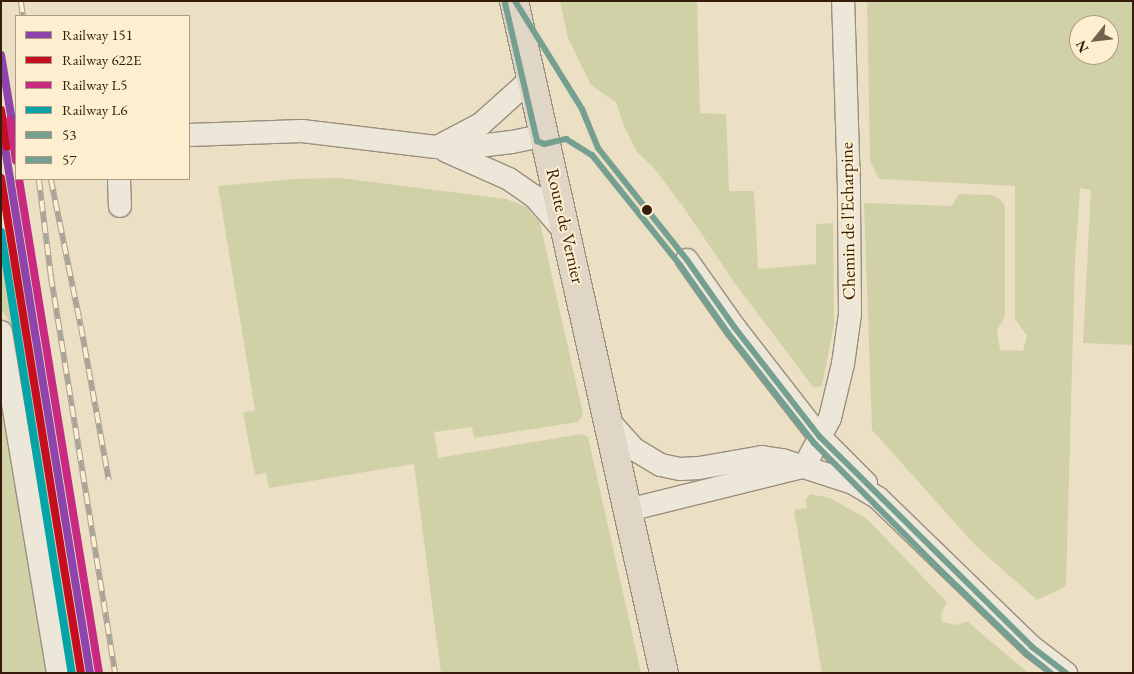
<!DOCTYPE html>
<html>
<head>
<meta charset="utf-8">
<style>
  body { margin:0 }
  #map { position:relative; width:1134px; height:674px; overflow:hidden; background:#ebdfc4; font-family:"EB Garamond",serif }
  div>[style] { position:absolute }
  .green>* { inset:0; background:#d1d1a7 }
  .roads { filter:drop-shadow(1px 0 #9a8f7e) drop-shadow(-1px 0 #9a8f7e) drop-shadow(0 1px #9a8f7e) drop-shadow(0 -1px #9a8f7e) }
  .minor>* { height:22px; margin:-11px; padding:0 11px; transform-origin:11px; border-radius:11px; background:#ede7da }
  .major>* { height:28px; margin:-14px; padding:0 14px; transform-origin:14px; border-radius:14px; background:#e0d6c5 }
  .rail>* { height:5.5px; margin-top:-2.75px; transform-origin:0; background:repeating-linear-gradient(90deg,#fceecf 0 11px,#aaa397 0 22px); box-sizing:border-box; border-block:1px solid #aaa397 }
  .bus-1>* { height:6px; margin:-3px; padding:0 3px; transform-origin:3px; border-radius:3px; background:#749f91 }
  .bus-2>* { height:6px; margin:-3px; padding:0 3px; transform-origin:3px; border-radius:3px; background:#749f91 }
  .rail-1>* { height:8px; margin:-4px; padding:0 4px; transform-origin:4px; border-radius:4px; background:#8e44ad }
  .rail-2>* { height:8px; margin:-4px; padding:0 4px; transform-origin:4px; border-radius:4px; background:#c50e1f }
  .rail-3>* { height:8px; margin:-4px; padding:0 4px; transform-origin:4px; border-radius:4px; background:#c72a80 }
  .rail-4>* { height:8px; margin:-4px; padding:0 4px; transform-origin:4px; border-radius:4px; background:#05a4a8 }
  .dots>* { width:14px; height:14px; translate:-50% -50%; box-sizing:border-box; border:2px solid #fceecf; border-radius:50% }
  span { translate:-50% -50%; white-space:nowrap; text-align:center; line-height:1.15; -webkit-text-stroke:4px #fceecf; paint-order:stroke }
  .street-label { font-size:18px; color:#361c0a }
  .frame { position:absolute; inset:0; border:2px solid #361c0a; pointer-events:none }
  .legend { position:absolute; left:15px; top:15px; width:175px; height:165px; box-sizing:border-box; background:#fceecf; border:1px solid #ad9a80; margin:0; padding:6px 9px; list-style:none; font-size:15px; color:#361c0a }
  .legend li { display:flex; align-items:center; gap:10px; height:25px }
  .legend b { width:25px; border:1px solid #ad9a80 }
  .north { position:absolute; left:1069px; top:15px; width:50px; height:50px; box-sizing:border-box; background:#fceecf; border:1px solid #ad9a80; border-radius:50%; rotate:241deg; font-size:14px; font-weight:700; line-height:20px; text-align:center; color:#361c0a }
  .north::after { content:''; display:block; margin:auto; width:18px; height:22px; background:#75604b; clip-path:polygon(50% 0,100% 100%,50% 72%,0 100%) }
</style>
</head>
<body>
<div id="map">
  <div class="green">
    <i style="clip-path:polygon(560px 1px,697px 1px,700px 113px,726px 114px,729px 191px,754px 191px,758px 269px,816px 264px,816px 224px,833px 223px,834px 325px,822px 386px,814px 388px,736px 285px,682px 205px,654px 168px,637px 152px,624px 126px,616px 102px,591px 85px,568px 38px)"></i>
    <i style="clip-path:polygon(evenodd,867px 1px,1133px 1px,1133px 345px,1083px 343px,1091px 190px,1080px 188px,1075px 262px,1066px 586px,1037px 600px,976px 546px,872px 430px,864px 203px,952px 206px,959px 194px,992px 195px,1000px 199px,1005px 206px,1005px 317px,997px 330px,1000px 350px,1023px 351px,1027px 336px,1015px 319px,1015px 186px,879px 179px,870px 161px,867px 1px,1079px 25px,1109px 25px,1109px 55px,1079px 55px,1079px 25px)"></i>
    <i style="clip-path:polygon(340px 178px,506px 199px,527px 207px,540px 223px,583px 414px,578px 422px,474px 438px,472px 427px,434px 432px,438px 458px,582px 434px,588px 437px,641px 673px,441px 673px,414px 464px,269px 488px,266px 473px,255px 475px,243px 413px,255px 410px,218px 186px,294px 179px)"></i>
    <i style="clip-path:polygon(1px 230px,8px 262px,20px 261px,84px 673px,66px 673px,8px 319px,1px 309px)"></i>
    <i style="clip-path:polygon(1px 406px,7px 438px,48px 673px,1px 673px)"></i>
    <i style="clip-path:polygon(810px 494px,830px 498px,867px 519px,947px 602px,941px 614px,942px 622px,958px 625px,967px 621px,1028px 673px,822px 673px,794px 510px,807px 508px,806px 499px)"></i>
  </div>
  <div class="roads">
    <div class="minor">
      <i style="left:189px;top:135px;width:113px;rotate:-2deg"></i>
      <i style="left:302px;top:131px;width:135px;rotate:6.8deg"></i>
      <i style="left:436px;top:147px;width:34px"></i>
      <i style="left:470px;top:147px;width:42px;rotate:-6.8deg"></i>
      <i style="left:512px;top:142px;width:33px;rotate:-12deg"></i>
      <i style="left:441px;top:145px;width:45px;rotate:-27.7deg"></i>
      <i style="left:481px;top:124px;width:69px;rotate:-42deg"></i>
      <i style="left:446px;top:151px;width:69px;rotate:24deg"></i>
      <i style="left:509px;top:179px;width:32px;rotate:35deg"></i>
      <i style="left:535px;top:197px;width:48px;rotate:49.3deg"></i>
      <i style="left:119px;top:179px;width:27px;rotate:88deg"></i>
      <i style="left:687px;top:260px;width:83px;rotate:54.8deg"></i>
      <i style="left:735px;top:328px;width:138px;rotate:52.1deg"></i>
      <i style="left:820px;top:437px;width:65px;rotate:45deg"></i>
      <i style="left:1px;top:332px;width:346px;rotate:80.5deg"></i>
      <i style="left:609px;top:421px;width:38px;rotate:48deg"></i>
      <i style="left:634px;top:449px;width:31px;rotate:31deg"></i>
      <i style="left:661px;top:465px;width:19px;rotate:12deg"></i>
      <i style="left:680px;top:469px;width:19px;rotate:-3deg"></i>
      <i style="left:699px;top:468px;width:64px;rotate:-9.9deg"></i>
      <i style="left:762px;top:457px;width:20px;rotate:9deg"></i>
      <i style="left:782px;top:460px;width:75px;rotate:17.9deg"></i>
      <i style="left:853px;top:483px;width:29px;rotate:31deg"></i>
      <i style="left:878px;top:498px;width:214px;rotate:44.1deg"></i>
      <i style="left:1032px;top:647px;width:43px;rotate:37.4deg"></i>
      <i style="left:804px;top:467px;width:55px;rotate:-62deg"></i>
      <i style="left:830px;top:418px;width:56px;rotate:-76.5deg"></i>
      <i style="left:843px;top:364px;width:50px;rotate:-82deg"></i>
      <i style="left:850px;top:314px;width:126px;rotate:-90.5deg"></i>
      <i style="left:849px;top:188px;width:187px;rotate:-91.8deg"></i>
      <i style="left:628px;top:510px;width:175px;rotate:-13.9deg"></i>
    </div>
    <div class="major">
      <i style="left:514px;top:1px;width:689px;rotate:77.42deg"></i>
    </div>
  </div>
  <div class="rail">
    <i style="left:21px;top:1px;width:15px;rotate:82deg"></i>
    <i style="left:39px;top:179px;width:98px;rotate:82.9deg"></i>
    <i style="left:51px;top:276px;width:402px;rotate:80.8deg"></i>
    <i style="left:51px;top:179px;width:150px;rotate:78.5deg"></i>
    <i style="left:81px;top:326px;width:157px;rotate:79.7deg"></i>
  </div>
  <div class="bus-1">
    <i style="left:515px;top:1px;width:127px;rotate:58.2deg"></i>
    <i style="left:582px;top:109px;width:42px;rotate:67.7deg"></i>
    <i style="left:598px;top:148px;width:143px;rotate:51.5deg"></i>
    <i style="left:687px;top:260px;width:83px;rotate:54.8deg"></i>
    <i style="left:735px;top:328px;width:138px;rotate:52.1deg"></i>
    <i style="left:820px;top:437px;width:298px;rotate:44.7deg"></i>
    <i style="left:1032px;top:647px;width:43px;rotate:37.4deg"></i>
  </div>
  <div class="bus-2">
    <i style="left:505px;top:3px;width:142px;rotate:76.9deg"></i>
    <i style="left:537px;top:141px;width:8px;rotate:23deg"></i>
    <i style="left:544px;top:144px;width:23px;rotate:-13deg"></i>
    <i style="left:566px;top:139px;width:31px;rotate:32deg"></i>
    <i style="left:592px;top:155px;width:141px;rotate:51.3deg"></i>
    <i style="left:680px;top:265px;width:83px;rotate:54.8deg"></i>
    <i style="left:728px;top:333px;width:140px;rotate:52deg"></i>
    <i style="left:814px;top:443px;width:175px;rotate:45.2deg"></i>
    <i style="left:937px;top:567px;width:124px;rotate:44deg"></i>
    <i style="left:1026px;top:653px;width:32px;rotate:39deg"></i>
  </div>
  <div class="rail-1">
    <i style="left:1px;top:55px;width:92px;rotate:80.6deg"></i>
    <i style="left:1px;top:123px;width:557px;rotate:80.81deg"></i>
  </div>
  <div class="rail-2">
    <i style="left:1px;top:110px;width:37px;rotate:81deg"></i>
    <i style="left:1px;top:178px;width:501px;rotate:80.82deg"></i>
  </div>
  <div class="rail-3">
    <i style="left:10px;top:120px;width:41px;rotate:81.7deg"></i>
    <i style="left:19px;top:179px;width:499px;rotate:80.8deg"></i>
  </div>
  <div class="rail-4">
    <i style="left:1px;top:232px;width:447px;rotate:80.9deg"></i>
  </div>
  <div class="dots">
    <i style="left:647px;top:210px;background:#361c0a"></i>
  </div>
  <div class="street-label">
    <span style="left:848px;top:221px;rotate:-91deg">Chemin de l'Echarpine</span>
    <span style="left:565px;top:226px;rotate:77deg">Route de Vernier</span>
  </div>
  <div class="frame"></div>
  <ul class="legend">
  <li><b style="height:6px;background:#8e44ad"></b>Railway 151</li>
  <li><b style="height:6px;background:#c50e1f"></b>Railway 622E</li>
  <li><b style="height:6px;background:#c72a80"></b>Railway L5</li>
  <li><b style="height:6px;background:#05a4a8"></b>Railway L6</li>
  <li><b style="height:6px;background:#749f91"></b>53</li>
  <li><b style="height:6px;background:#749f91"></b>57</li>
  </ul>
  <div class="north">N</div>
</div>
</body>
</html>
